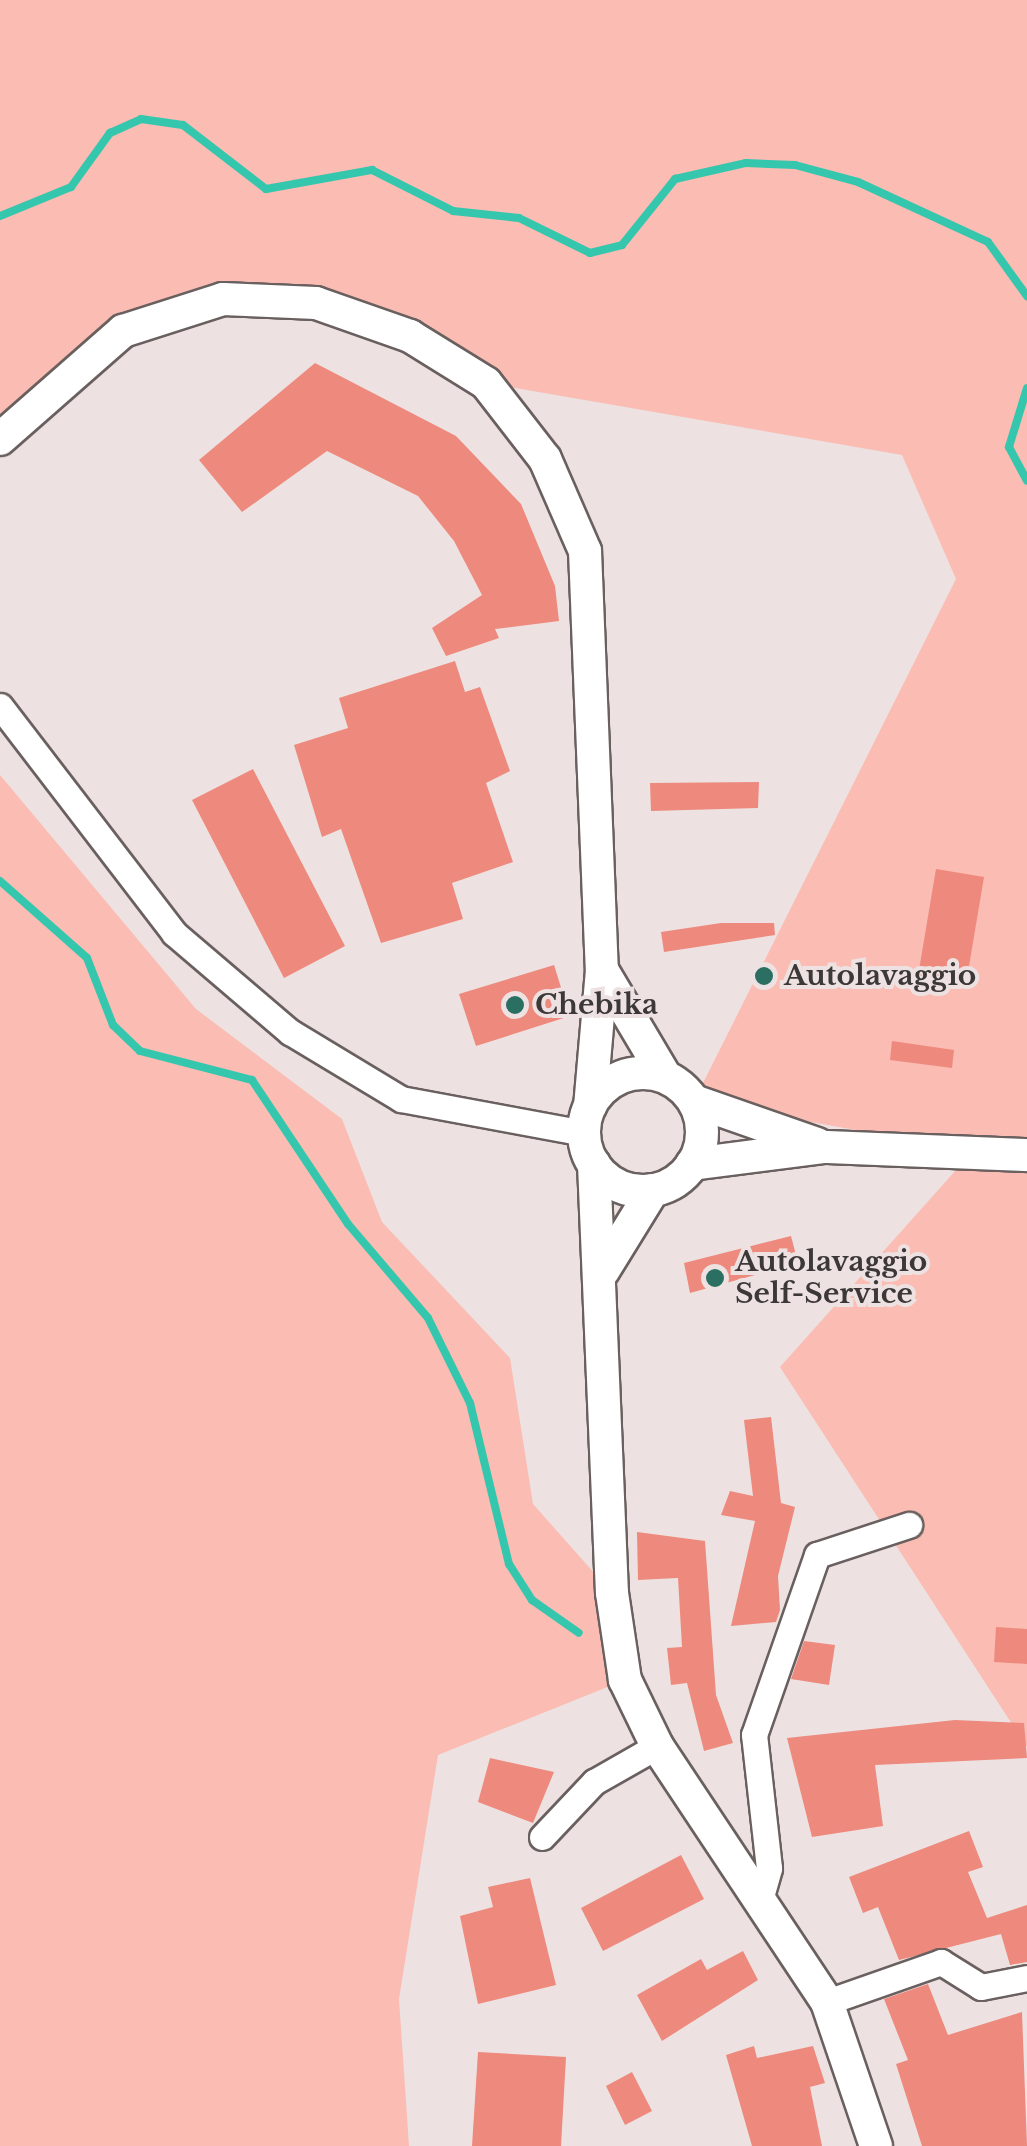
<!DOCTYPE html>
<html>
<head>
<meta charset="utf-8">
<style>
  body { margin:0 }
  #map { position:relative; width:1027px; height:2146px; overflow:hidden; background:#ede2e1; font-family:"Libre Baskerville",serif }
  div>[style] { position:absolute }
  .green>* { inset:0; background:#fabcb3 }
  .stream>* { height:8px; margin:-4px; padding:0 4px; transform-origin:4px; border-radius:4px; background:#35c7ae }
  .building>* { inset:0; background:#ee897d }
  .roads { filter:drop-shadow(2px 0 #69605f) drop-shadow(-2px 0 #69605f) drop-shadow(0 2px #69605f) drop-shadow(0 -2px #69605f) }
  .minor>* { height:25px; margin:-12.5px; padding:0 12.5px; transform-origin:12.5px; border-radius:12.5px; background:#fff }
  .major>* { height:32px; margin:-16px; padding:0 16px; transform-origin:16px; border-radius:16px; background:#fff }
  .major>.ring { margin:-16px; padding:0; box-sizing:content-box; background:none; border:32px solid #fff; border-radius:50% }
  .dots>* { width:28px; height:28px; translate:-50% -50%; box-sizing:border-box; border:5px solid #ede2e1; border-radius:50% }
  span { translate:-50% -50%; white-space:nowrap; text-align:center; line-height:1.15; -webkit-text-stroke:8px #ede2e1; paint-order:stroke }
  .poi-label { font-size:28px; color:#3c3838; font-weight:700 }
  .left { translate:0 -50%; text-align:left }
</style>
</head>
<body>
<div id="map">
  <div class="green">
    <i style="clip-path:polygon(0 0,1027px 0,1027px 1747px,780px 1367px,973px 1151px,694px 1101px,956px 579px,902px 455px,486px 383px,410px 336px,223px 299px,123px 331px,0 439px)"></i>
    <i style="clip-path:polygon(0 775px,196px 1009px,342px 1119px,382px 1222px,510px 1358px,533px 1504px,612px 1593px,625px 1680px,438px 1755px,399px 1999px,409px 2146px,0 2146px)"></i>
  </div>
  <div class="stream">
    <i style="left:0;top:216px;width:77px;rotate:-22.2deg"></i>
    <i style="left:71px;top:187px;width:67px;rotate:-54.2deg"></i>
    <i style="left:110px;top:133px;width:34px;rotate:-24deg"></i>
    <i style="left:141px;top:119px;width:42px;rotate:8.1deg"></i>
    <i style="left:183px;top:125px;width:105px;rotate:37.6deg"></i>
    <i style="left:266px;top:189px;width:108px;rotate:-10.2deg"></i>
    <i style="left:372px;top:170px;width:91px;rotate:26.8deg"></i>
    <i style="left:453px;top:211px;width:66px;rotate:6.1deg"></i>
    <i style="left:519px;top:218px;width:79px;rotate:26.2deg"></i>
    <i style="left:590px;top:253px;width:33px;rotate:-14deg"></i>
    <i style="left:622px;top:245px;width:85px;rotate:-51.2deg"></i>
    <i style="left:675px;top:179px;width:73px;rotate:-12.7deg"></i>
    <i style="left:746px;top:163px;width:49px;rotate:2.3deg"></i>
    <i style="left:795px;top:165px;width:65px;rotate:15.1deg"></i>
    <i style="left:858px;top:182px;width:143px;rotate:24.8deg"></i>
    <i style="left:988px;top:242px;width:67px;rotate:54.2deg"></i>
    <i style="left:1027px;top:388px;width:62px;rotate:107deg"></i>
    <i style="left:1009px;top:447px;width:38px;rotate:62deg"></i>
    <i style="left:0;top:881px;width:116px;rotate:41.5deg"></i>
    <i style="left:87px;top:958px;width:72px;rotate:68.8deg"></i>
    <i style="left:113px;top:1025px;width:37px;rotate:44deg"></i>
    <i style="left:140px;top:1051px;width:116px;rotate:14.5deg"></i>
    <i style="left:252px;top:1080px;width:173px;rotate:56.3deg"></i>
    <i style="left:348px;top:1224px;width:123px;rotate:49.6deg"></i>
    <i style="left:428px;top:1318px;width:95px;rotate:63.7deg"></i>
    <i style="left:470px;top:1403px;width:166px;rotate:76.4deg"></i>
    <i style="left:509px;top:1564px;width:43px;rotate:57.4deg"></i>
    <i style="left:532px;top:1600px;width:57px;rotate:35.1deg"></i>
  </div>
  <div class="building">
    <i style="clip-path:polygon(315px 363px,456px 436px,521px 504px,555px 586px,559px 621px,495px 629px,499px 638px,446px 656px,432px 628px,482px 595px,454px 541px,418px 496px,327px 451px,242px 512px,199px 460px)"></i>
    <i style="clip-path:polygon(455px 661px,465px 692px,480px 687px,510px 771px,486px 783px,513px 862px,452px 883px,463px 919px,381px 943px,341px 829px,322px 837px,294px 745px,348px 728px,339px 698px)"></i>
    <i style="clip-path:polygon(253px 769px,345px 946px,284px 978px,192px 800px)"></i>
    <i style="clip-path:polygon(759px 782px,758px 808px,651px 811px,650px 783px)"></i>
    <i style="clip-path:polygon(936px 869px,984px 877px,966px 984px,918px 976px)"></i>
    <i style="clip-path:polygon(721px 923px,774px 923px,775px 935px,664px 952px,661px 932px)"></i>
    <i style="clip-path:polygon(554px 965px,570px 1016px,476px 1046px,459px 994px)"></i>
    <i style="clip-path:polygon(892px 1041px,954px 1050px,952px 1068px,890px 1060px)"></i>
    <i style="clip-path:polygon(791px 1236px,798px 1263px,690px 1293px,684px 1263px)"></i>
    <i style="clip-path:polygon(771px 1417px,781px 1503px,795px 1507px,778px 1576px,780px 1610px,776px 1622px,731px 1626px,755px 1521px,721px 1515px,730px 1491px,753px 1496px,744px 1420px)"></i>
    <i style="clip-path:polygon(637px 1532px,705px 1541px,716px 1695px,733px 1743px,704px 1751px,687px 1683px,671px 1685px,667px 1648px,682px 1647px,678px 1578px,638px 1580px)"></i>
    <i style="clip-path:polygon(996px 1627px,1027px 1629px,1027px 1664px,994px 1662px)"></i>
    <i style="clip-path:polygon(804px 1641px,835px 1645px,829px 1685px,791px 1679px)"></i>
    <i style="clip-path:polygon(955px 1720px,1024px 1723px,1027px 1758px,875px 1765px,883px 1826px,812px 1837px,787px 1738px)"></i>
    <i style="clip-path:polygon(490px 1758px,554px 1772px,533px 1823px,478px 1802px)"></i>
    <i style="clip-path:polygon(969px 1831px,983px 1867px,968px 1872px,987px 1918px,1027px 1905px,1027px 1962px,1010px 1965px,1001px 1934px,899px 1960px,878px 1907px,863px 1913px,849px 1877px)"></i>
    <i style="clip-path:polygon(681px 1855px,704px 1899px,603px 1951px,581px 1908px)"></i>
    <i style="clip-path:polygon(530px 1878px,556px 1985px,478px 2004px,460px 1916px,493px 1907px,488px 1887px)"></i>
    <i style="clip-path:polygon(743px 1951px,758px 1980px,662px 2041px,637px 1995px,701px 1959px,707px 1970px)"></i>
    <i style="clip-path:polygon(928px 1984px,948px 2035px,1022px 2012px,1027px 2146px,922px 2146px,896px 2064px,908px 2060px,884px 1999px)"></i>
    <i style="clip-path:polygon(754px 2046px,757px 2058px,813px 2046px,825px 2083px,810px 2087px,822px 2146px,752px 2146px,726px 2055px)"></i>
    <i style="clip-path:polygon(478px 2052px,566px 2057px,561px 2146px,472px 2146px)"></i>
    <i style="clip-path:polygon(632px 2072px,652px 2111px,625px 2125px,606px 2086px)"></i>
  </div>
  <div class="roads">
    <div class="minor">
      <i style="left:0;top:706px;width:286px;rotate:52.5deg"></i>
      <i style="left:174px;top:933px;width:153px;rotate:40.5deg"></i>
      <i style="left:290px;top:1032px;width:130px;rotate:31.1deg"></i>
      <i style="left:401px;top:1099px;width:186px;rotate:10.5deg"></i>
      <i style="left:542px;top:1837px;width:76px;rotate:-46.6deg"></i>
      <i style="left:594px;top:1782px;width:73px;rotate:-29.7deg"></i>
      <i style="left:760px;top:1900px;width:33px;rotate:-74deg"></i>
      <i style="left:769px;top:1868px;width:134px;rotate:-96.4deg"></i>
      <i style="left:754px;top:1735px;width:191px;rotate:-70.7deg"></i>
      <i style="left:817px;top:1555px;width:97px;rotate:-18.1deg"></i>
      <i style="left:827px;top:2002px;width:121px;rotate:-19.3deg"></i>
      <i style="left:941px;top:1962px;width:47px;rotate:32deg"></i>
      <i style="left:981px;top:1987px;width:47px;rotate:-11.1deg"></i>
    </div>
    <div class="major">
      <i style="left:0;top:439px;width:164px;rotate:-41.3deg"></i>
      <i style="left:123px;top:331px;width:105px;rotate:-17.7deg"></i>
      <i style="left:223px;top:299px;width:93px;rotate:2.5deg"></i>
      <i style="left:316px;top:303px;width:100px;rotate:19.3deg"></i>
      <i style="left:410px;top:336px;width:89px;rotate:31.7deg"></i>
      <i style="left:486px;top:383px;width:96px;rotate:52.2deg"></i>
      <i style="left:545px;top:459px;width:100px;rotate:66.5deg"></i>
      <i style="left:585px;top:551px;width:419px;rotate:87.7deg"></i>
      <i style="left:602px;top:970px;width:137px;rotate:95deg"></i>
      <i style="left:602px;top:970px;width:123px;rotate:59.3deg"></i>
      <i class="ring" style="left:584px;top:1073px;width:86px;height:86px"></i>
      <i style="left:694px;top:1101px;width:130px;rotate:19.3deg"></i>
      <i style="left:594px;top:1164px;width:429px;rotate:87.6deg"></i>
      <i style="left:612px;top:1593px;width:88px;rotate:81.5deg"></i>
      <i style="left:625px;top:1680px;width:73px;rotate:64.1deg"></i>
      <i style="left:657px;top:1746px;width:307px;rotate:56.4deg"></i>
      <i style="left:827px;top:2002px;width:152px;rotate:71.2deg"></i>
      <i style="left:692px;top:1164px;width:134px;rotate:-7.3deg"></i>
      <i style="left:825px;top:1147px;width:202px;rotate:2.3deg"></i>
      <i style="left:603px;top:1271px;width:95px;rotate:-58.3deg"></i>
    </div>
  </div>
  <div class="dots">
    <i style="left:764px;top:976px;background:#2b6f62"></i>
    <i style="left:515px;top:1005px;background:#2b6f62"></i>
    <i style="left:715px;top:1278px;background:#2b6f62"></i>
  </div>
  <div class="poi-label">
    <span class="left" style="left:784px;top:976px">Autolavaggio</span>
    <span class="left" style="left:535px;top:1005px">Chebika</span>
    <span class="left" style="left:735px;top:1278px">Autolavaggio<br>Self-Service</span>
  </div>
</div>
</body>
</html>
